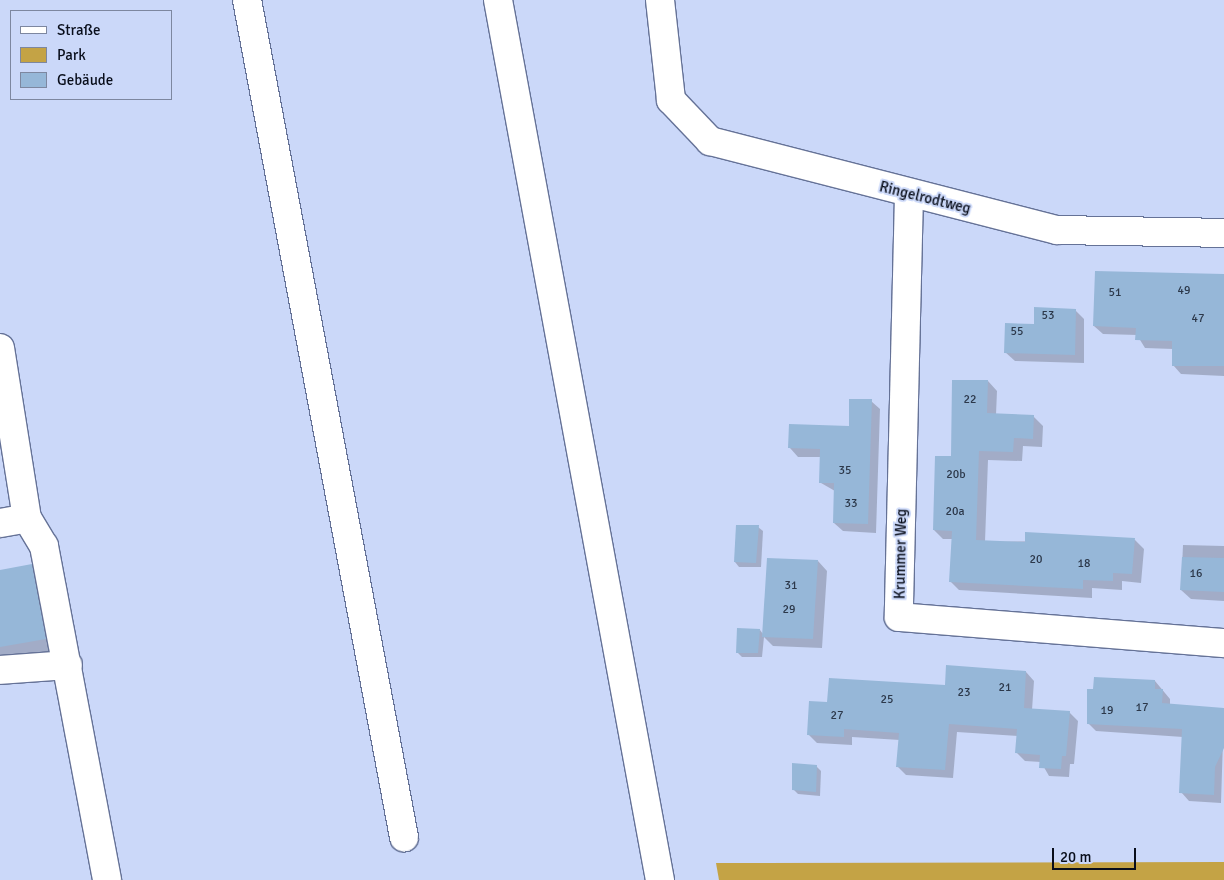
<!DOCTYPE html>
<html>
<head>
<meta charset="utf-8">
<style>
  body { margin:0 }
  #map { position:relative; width:1224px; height:880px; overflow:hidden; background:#cbd8f9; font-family:Signika,sans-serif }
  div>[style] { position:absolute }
  .green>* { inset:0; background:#c4a345 }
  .shadow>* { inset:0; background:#0003 }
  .building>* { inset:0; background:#96b7d8 }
  .roads { filter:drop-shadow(1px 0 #657297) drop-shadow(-1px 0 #657297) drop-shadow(0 1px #657297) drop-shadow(0 -1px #657297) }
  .minor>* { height:28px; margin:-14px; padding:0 14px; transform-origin:14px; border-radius:14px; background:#fff }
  span { translate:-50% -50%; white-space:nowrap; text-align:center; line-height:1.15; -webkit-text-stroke:4px #cbd8f9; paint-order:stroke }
  .number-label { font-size:12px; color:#2c384a }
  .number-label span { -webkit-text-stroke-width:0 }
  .street-label { font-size:15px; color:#090e1b }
  .legend { position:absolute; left:10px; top:10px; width:162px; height:90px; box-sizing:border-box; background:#cbd8f9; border:1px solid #7d87a0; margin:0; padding:6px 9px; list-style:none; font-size:15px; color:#090e1b }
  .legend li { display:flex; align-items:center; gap:10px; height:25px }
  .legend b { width:25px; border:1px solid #7d87a0 }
  .scale { position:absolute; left:1052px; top:848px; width:84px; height:22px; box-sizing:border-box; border:2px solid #090e1b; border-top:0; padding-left:6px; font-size:15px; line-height:18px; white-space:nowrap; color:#090e1b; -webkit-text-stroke:4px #cbd8f9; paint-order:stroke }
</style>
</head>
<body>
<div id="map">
  <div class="green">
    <i style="clip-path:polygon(1224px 862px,1224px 880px,719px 880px,716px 863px)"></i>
  </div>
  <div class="shadow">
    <i style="clip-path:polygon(1224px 276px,1224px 376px,1181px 374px,1173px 365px,1173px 349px,1145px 348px,1137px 335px,1103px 334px,1094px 326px)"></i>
    <i style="clip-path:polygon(1075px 310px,1084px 319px,1084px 363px,1015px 361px,1005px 352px,1035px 325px)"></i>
    <i style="clip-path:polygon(988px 381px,997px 391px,996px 415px,1033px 416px,1043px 426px,1042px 447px,1023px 446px,1022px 461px,988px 460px,985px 542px,1135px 540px,1144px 549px,1141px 583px,1122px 581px,1122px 590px,1092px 588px,1092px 598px,959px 590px,950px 581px,953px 539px,943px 539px,934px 530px,952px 458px)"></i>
    <i style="clip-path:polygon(871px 401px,880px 409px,876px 533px,843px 531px,834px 523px,835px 491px,821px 483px,821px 457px,798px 457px,790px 448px,850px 427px)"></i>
    <i style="clip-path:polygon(758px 527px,763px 531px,761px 567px,739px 567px,735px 562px)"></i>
    <i style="clip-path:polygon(1183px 545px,1224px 546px,1224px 601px,1191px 599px,1181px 590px)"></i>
    <i style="clip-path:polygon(818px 561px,827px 571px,822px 648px,773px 646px,764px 637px,762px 657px,742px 657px,737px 652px,760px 630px,763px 634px)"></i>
    <i style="clip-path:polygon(31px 565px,46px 580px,59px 653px,0 664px,0 571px)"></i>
    <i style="clip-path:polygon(1026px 672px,1034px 681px,1032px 710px,1069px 712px,1078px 721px,1074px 764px,1070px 764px,1069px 777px,1049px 776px,1041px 762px,1025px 761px,1016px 752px,1018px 736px,957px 732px,953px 778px,906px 775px,898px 767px,900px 740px,852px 737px,852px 745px,817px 743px,808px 734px,828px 704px)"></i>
    <i style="clip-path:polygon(1155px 681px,1170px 699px,1170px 705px,1224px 709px,1221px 803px,1189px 801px,1181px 792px,1183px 737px,1096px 731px,1088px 723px)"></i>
    <i style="clip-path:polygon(816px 766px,821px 771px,820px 796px,798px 794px,793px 789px)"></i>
  </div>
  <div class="building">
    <i style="clip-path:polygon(1095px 271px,1224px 274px,1224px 366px,1172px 366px,1172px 341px,1135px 340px,1136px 328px,1093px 326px)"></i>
    <i style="clip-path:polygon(1034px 307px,1076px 309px,1075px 355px,1004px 353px,1005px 323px,1034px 324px)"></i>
    <i style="clip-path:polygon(952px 380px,988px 380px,987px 413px,1034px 415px,1033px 439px,1014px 438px,1013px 452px,979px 451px,976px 540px,1025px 542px,1025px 532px,1135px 538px,1132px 574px,1113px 573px,1113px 581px,1083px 580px,1083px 589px,949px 582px,952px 531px,933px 530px,935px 456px,951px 456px)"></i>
    <i style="clip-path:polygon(849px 399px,872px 399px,868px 524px,833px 523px,834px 483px,819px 483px,820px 449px,788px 448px,789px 424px,849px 426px)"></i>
    <i style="clip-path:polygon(736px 525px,759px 525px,756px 563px,734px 562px)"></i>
    <i style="clip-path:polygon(1182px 557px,1224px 558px,1224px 592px,1180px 590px)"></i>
    <i style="clip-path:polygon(767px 558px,818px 560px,813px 639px,762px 637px)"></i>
    <i style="clip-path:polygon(32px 564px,46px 639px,0 647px,0 570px)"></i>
    <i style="clip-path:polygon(737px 628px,760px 629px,758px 653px,736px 653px)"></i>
    <i style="clip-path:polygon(946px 665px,1026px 671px,1024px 708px,1070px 711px,1066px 756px,1062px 756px,1061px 769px,1039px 768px,1040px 755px,1015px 753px,1017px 729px,949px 724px,945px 770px,896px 767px,899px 733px,844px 729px,844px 737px,807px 735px,809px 701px,827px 702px,829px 678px,945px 685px)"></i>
    <i style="clip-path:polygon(1094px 677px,1155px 680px,1155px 689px,1163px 689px,1162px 703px,1224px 708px,1224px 748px,1215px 767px,1214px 795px,1179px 793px,1182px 729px,1087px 724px,1087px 689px,1093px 689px)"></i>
    <i style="clip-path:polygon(792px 763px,817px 765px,816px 792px,792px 790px)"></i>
  </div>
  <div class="roads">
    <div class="minor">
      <i style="left:247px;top:0;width:852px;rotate:79.38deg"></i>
      <i style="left:498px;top:0;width:895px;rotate:79.57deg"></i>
      <i style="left:660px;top:0;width:101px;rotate:83.7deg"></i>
      <i style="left:671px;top:100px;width:57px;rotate:46.4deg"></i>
      <i style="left:710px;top:141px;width:358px;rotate:14.4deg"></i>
      <i style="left:1057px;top:230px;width:167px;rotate:1deg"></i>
      <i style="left:909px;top:195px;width:422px;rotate:91.4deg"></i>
      <i style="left:899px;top:617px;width:326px;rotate:4.6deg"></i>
      <i style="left:0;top:348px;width:172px;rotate:81deg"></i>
      <i style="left:27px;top:518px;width:33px;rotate:59deg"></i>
      <i style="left:44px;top:546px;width:340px;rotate:79.3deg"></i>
      <i style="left:0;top:523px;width:27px;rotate:-10deg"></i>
      <i style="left:0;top:670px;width:68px;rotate:-4.2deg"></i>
    </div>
  </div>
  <div class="number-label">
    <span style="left:1184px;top:291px">49</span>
    <span style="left:1115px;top:293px">51</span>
    <span style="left:1048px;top:316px">53</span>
    <span style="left:1198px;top:319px">47</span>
    <span style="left:1017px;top:332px">55</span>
    <span style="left:970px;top:400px">22</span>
    <span style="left:845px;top:471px">35</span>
    <span style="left:956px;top:475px">20b</span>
    <span style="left:851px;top:504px">33</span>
    <span style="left:955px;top:512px">20a</span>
    <span style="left:1036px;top:560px">20</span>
    <span style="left:1084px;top:564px">18</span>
    <span style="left:1196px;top:574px">16</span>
    <span style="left:791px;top:586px">31</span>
    <span style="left:789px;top:610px">29</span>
    <span style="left:1005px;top:688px">21</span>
    <span style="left:964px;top:693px">23</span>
    <span style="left:887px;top:700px">25</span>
    <span style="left:1142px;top:708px">17</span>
    <span style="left:1107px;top:711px">19</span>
    <span style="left:837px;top:716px">27</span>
  </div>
  <div class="street-label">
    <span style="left:925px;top:198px;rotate:14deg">Ringelrodtweg</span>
    <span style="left:901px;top:554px;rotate:-89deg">Krummer Weg</span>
  </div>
  <ul class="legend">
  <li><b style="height:6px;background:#fff"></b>Straße</li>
  <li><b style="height:14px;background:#c4a345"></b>Park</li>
  <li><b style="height:14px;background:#96b7d8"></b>Gebäude</li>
  </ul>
  <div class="scale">20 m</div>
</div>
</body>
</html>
